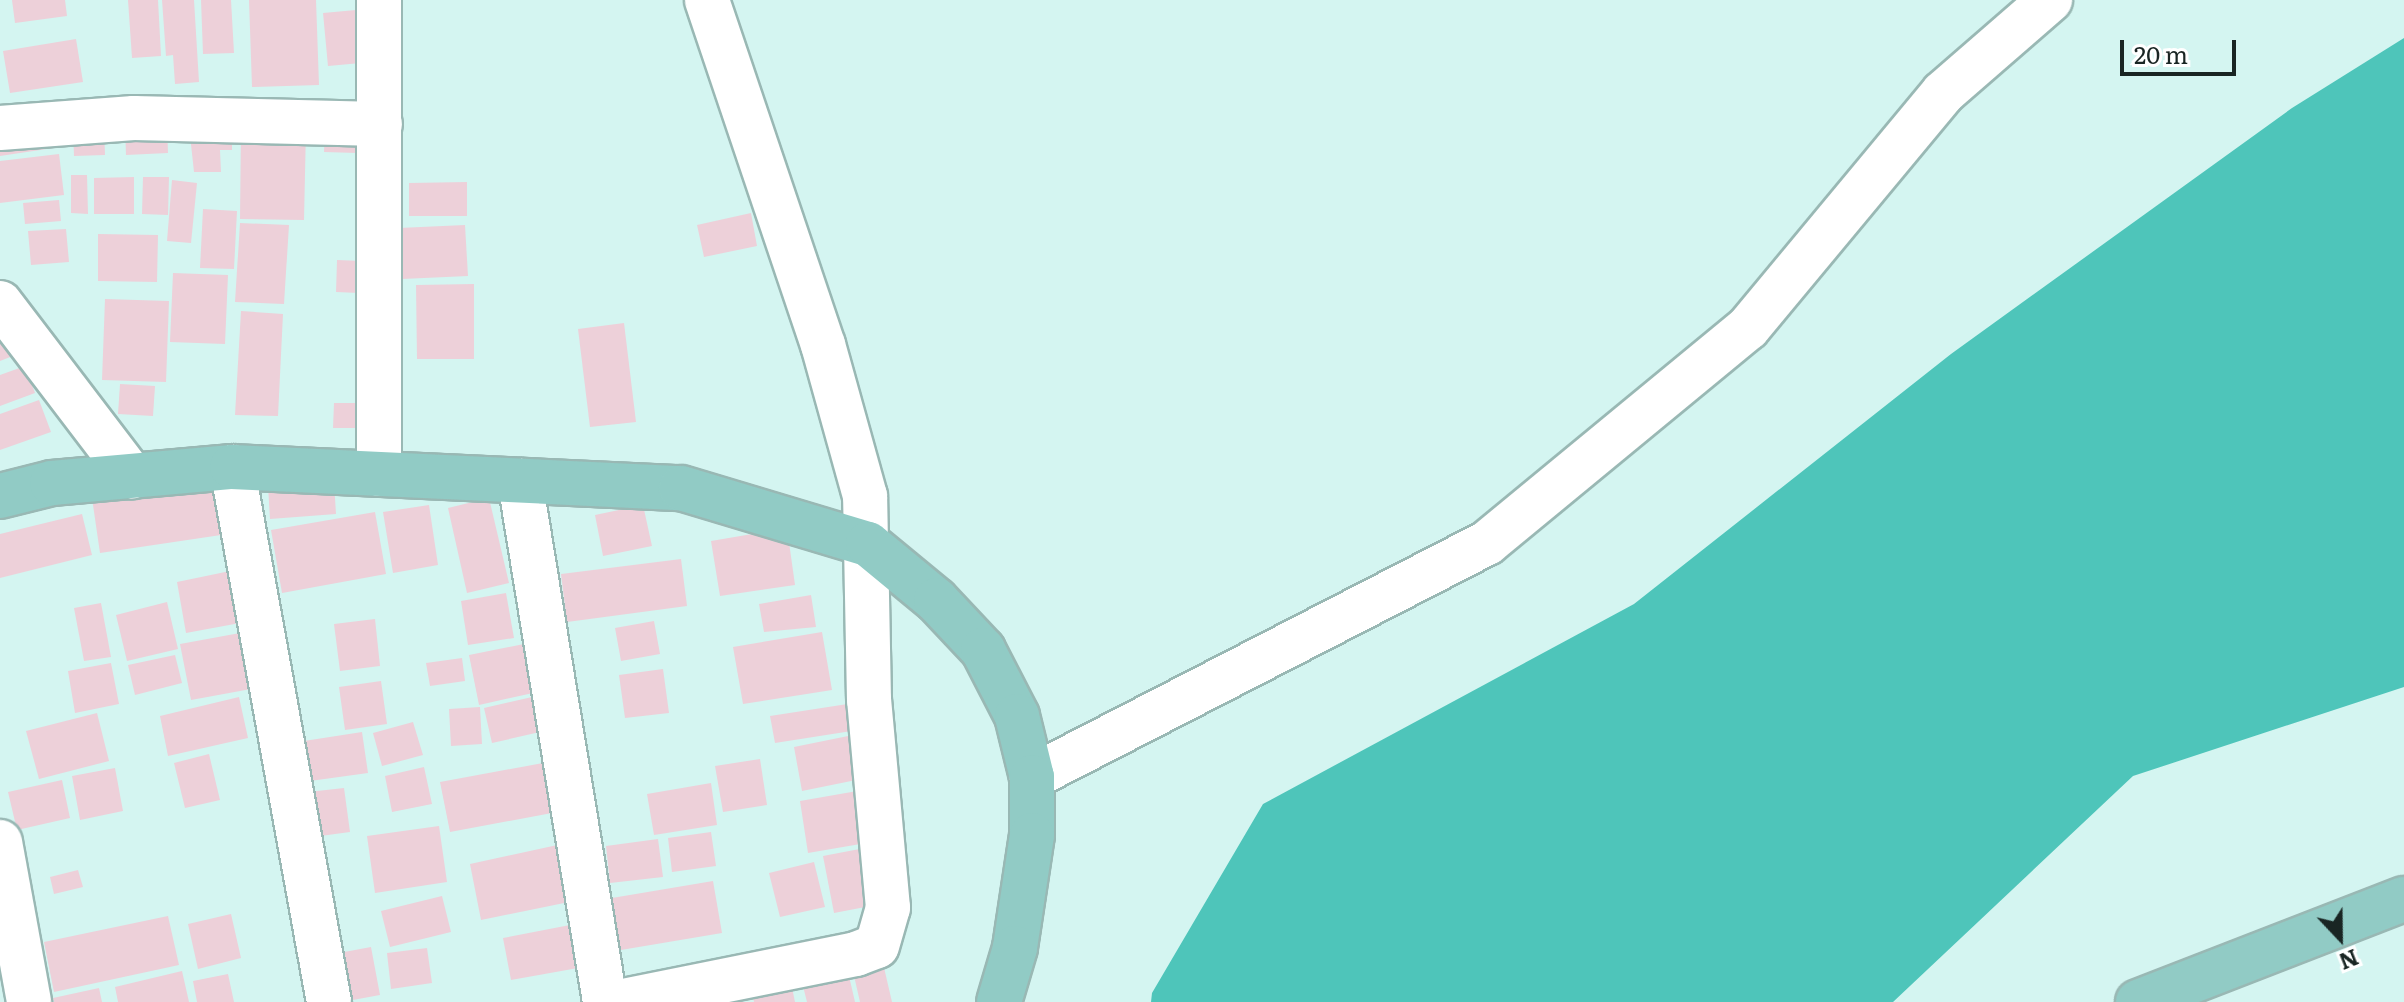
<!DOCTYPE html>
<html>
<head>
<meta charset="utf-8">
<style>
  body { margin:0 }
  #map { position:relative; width:2404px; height:1002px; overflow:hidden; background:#d4f5f1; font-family:Literata,serif }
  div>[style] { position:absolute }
  .water>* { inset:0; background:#4ec5ba }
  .building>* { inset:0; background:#edd0d9 }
  .roads { filter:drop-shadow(2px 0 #99b8b4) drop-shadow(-2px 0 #99b8b4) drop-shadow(0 2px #99b8b4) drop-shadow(0 -2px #99b8b4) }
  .minor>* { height:44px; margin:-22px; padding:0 22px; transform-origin:22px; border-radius:22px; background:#fff }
  .major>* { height:44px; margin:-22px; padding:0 22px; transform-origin:22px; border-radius:22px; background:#91cbc5 }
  span { translate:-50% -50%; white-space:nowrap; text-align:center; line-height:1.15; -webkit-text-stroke:6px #fff; paint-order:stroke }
  .north { position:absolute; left:2300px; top:898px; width:80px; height:80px; -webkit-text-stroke:6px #fff; paint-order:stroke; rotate:158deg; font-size:22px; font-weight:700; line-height:32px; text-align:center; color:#192523 }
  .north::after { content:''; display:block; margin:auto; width:28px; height:36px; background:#192523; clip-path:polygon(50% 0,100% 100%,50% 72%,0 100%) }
  .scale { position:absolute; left:2120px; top:40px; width:116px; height:36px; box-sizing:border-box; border:4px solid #192523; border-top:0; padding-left:10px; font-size:24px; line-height:28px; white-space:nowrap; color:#192523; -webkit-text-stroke:6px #fff; paint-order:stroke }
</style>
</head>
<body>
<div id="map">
  <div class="water">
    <i style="clip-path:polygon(2404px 38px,2404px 687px,2133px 776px,1893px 1002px,1151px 1002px,1152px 993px,1263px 804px,1634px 604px,1951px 354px,2292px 108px)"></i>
  </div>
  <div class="building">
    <i style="clip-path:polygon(12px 0,65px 0,67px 16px,15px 23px)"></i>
    <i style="clip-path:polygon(128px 0,158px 0,161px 56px,132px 58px)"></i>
    <i style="clip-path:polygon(162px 0,194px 0,199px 82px,175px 84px,173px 55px,166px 56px)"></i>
    <i style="clip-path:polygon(201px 0,231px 0,234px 53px,203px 54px)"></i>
    <i style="clip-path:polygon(249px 0,316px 0,319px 85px,252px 87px)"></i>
    <i style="clip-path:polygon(367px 9px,372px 62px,328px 66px,323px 13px)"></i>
    <i style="clip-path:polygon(76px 39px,83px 82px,10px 93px,3px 51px)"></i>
    <i style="clip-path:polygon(167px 124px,168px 153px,126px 155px,125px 125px)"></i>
    <i style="clip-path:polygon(57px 125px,60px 147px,0 156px,0 134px)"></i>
    <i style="clip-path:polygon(189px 126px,232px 126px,232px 150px,220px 150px,221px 172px,194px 172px)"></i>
    <i style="clip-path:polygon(104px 127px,105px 155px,74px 156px,73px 128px)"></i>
    <i style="clip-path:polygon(241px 127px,306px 128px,304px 220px,240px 219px)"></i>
    <i style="clip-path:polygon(325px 128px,359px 129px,357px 153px,324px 152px)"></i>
    <i style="clip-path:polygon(59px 154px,64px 195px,0 203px,0 161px)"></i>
    <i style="clip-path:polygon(71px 175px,87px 175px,88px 214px,71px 213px)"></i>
    <i style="clip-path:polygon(134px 177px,134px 214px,94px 214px,94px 178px)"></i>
    <i style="clip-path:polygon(143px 177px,169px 177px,168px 215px,142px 214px)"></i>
    <i style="clip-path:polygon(172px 180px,197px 183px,191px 243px,167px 241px)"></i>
    <i style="clip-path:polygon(467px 182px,467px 216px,409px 216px,409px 183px)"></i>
    <i style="clip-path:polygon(59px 200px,61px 221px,25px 224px,23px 203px)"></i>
    <i style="clip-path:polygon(203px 209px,237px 211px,234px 269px,200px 268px)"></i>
    <i style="clip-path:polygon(751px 213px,757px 246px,704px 257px,697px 225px)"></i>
    <i style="clip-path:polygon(240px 223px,289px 225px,284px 304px,235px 302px)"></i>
    <i style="clip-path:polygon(465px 225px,468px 276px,402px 279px,399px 228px)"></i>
    <i style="clip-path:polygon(66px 229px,69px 262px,31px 265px,28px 231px)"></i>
    <i style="clip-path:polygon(98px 234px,158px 235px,157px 282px,98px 281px)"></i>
    <i style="clip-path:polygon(337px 260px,362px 261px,359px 293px,336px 292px)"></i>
    <i style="clip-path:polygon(173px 273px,228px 275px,225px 344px,170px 342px)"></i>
    <i style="clip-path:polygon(474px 284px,474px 359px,417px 359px,416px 285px)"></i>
    <i style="clip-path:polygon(105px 299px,169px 301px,166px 382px,102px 380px)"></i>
    <i style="clip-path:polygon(241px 311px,283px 314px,278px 416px,235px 415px)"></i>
    <i style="clip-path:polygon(624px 323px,636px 422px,590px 427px,578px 329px)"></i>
    <i style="clip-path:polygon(0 331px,18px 354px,0 361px)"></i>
    <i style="clip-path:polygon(25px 366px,35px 393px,0 406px,0 375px)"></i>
    <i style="clip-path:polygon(120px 384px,155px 386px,153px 416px,118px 414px)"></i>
    <i style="clip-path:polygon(39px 400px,51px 432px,0 450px,0 414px)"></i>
    <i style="clip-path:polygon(334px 403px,356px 403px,356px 428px,333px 428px)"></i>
    <i style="clip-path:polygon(213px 480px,221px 535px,100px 553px,92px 498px)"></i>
    <i style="clip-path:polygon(334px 481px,336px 514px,270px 519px,268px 486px)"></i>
    <i style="clip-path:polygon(489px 498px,509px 583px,467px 593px,448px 508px)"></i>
    <i style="clip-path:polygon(429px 505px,438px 565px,393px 573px,383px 512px)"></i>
    <i style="clip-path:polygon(643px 505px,652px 546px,603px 556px,595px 515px)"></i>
    <i style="clip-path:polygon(375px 512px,386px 574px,282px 593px,271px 530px)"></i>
    <i style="clip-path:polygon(82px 514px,92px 555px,0 578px,0 534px)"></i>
    <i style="clip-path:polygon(787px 528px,795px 585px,720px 596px,711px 541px)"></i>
    <i style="clip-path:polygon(681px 559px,687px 606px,567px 622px,561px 574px)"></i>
    <i style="clip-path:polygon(230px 571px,240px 623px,186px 633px,177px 582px)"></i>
    <i style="clip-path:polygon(506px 593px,514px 638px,468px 645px,461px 601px)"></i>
    <i style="clip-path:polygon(811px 595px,816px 627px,764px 632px,759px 604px)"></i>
    <i style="clip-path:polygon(167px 602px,178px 649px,127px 661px,116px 615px)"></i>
    <i style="clip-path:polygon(101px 603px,111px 657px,84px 661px,74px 608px)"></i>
    <i style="clip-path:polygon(375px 619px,380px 666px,340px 671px,334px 624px)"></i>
    <i style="clip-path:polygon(654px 621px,660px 654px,621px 661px,615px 628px)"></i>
    <i style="clip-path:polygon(822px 632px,832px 690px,743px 704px,733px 647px)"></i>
    <i style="clip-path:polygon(240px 633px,251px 689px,191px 700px,180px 644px)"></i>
    <i style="clip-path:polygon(524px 644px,533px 693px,479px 705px,469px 655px)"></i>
    <i style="clip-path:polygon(175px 655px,182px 683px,135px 695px,128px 665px)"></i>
    <i style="clip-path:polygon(462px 658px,465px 681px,430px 686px,426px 663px)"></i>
    <i style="clip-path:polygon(111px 663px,119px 704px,75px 713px,68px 671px)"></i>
    <i style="clip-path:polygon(663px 669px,669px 713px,625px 718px,619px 675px)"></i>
    <i style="clip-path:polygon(381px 681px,387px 724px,345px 730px,339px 687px)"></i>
    <i style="clip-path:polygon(239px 697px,248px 738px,168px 756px,160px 716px)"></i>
    <i style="clip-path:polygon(532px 697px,540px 732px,492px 743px,484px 708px)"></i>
    <i style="clip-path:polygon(854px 703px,858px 730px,775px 743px,770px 716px)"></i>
    <i style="clip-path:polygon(480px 707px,482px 744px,451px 746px,449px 709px)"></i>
    <i style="clip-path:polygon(97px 713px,109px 761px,39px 779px,26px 731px)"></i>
    <i style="clip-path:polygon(413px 722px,423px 755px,382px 766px,373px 733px)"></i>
    <i style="clip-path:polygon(362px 732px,368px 773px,310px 781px,304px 741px)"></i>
    <i style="clip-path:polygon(858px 734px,866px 778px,802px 791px,794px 747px)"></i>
    <i style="clip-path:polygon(209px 754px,220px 800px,185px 808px,174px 763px)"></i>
    <i style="clip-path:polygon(760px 759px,767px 805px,723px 812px,715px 766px)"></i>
    <i style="clip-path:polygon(543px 763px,552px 813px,450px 832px,440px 782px)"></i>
    <i style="clip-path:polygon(424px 767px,432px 804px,392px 812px,385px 776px)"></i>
    <i style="clip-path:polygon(115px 768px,123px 811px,80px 820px,72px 776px)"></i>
    <i style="clip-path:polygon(62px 780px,70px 818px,17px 830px,8px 792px)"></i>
    <i style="clip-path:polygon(711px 783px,717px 825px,654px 835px,647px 794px)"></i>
    <i style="clip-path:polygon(344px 788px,350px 832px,313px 837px,308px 792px)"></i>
    <i style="clip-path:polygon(863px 790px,872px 842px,808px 853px,800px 801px)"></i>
    <i style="clip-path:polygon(439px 826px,447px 882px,375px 893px,367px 836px)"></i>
    <i style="clip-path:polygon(711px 832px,716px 866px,672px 872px,668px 838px)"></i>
    <i style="clip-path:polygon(658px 839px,663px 877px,610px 883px,606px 846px)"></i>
    <i style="clip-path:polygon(562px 844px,574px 901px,481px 920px,470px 864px)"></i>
    <i style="clip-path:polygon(870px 847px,881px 904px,834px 913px,823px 856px)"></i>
    <i style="clip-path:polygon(814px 862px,825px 907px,780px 917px,769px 873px)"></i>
    <i style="clip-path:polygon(78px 870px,83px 887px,54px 894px,50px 877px)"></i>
    <i style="clip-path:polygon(713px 881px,722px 933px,615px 951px,606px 899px)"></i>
    <i style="clip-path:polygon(442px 896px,451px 932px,390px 947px,381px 911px)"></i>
    <i style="clip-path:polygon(231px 914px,241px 958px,198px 969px,188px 924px)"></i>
    <i style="clip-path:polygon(168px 916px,179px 965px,54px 992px,44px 942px)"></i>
    <i style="clip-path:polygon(570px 925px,578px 968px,511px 980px,503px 938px)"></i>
    <i style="clip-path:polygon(371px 947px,380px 995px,342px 1002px,328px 955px)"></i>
    <i style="clip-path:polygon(427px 948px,432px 983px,391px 989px,387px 953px)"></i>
    <i style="clip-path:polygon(882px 959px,892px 1002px,860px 1002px,852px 967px)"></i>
    <i style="clip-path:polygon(182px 971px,189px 1002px,118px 1002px,115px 987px)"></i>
    <i style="clip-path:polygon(789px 973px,795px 1002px,754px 1002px,750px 980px)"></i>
    <i style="clip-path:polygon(228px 974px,234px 1002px,197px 1002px,193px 981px)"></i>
    <i style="clip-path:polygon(849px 976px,855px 1002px,807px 1002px,803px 986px)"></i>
    <i style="clip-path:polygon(99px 988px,102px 1002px,54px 1002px,53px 998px)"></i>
  </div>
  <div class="roads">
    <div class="minor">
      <i style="left:379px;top:0;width:474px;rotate:90deg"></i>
      <i style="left:0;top:128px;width:134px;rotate:-4.3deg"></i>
      <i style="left:134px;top:118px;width:246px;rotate:1.4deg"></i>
      <i style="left:0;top:303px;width:218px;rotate:52.7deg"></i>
      <i style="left:232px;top:467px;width:544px;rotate:79.72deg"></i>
      <i style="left:520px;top:481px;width:528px;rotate:80.73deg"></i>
      <i style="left:1032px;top:777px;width:512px;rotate:-27.22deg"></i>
      <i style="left:1487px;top:543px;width:338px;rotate:-39.5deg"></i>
      <i style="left:1748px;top:328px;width:305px;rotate:-50.3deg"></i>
      <i style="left:1943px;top:93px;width:142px;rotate:-41deg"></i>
      <i style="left:0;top:842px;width:163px;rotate:79.7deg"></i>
      <i style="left:618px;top:1002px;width:243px;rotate:-11.4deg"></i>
      <i style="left:856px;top:954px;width:22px;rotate:-21deg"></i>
      <i style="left:877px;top:946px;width:40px;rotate:-74deg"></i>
      <i style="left:888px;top:908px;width:209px;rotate:-95.2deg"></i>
      <i style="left:869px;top:700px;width:204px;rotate:-91.1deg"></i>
      <i style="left:865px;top:496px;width:157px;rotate:-105.5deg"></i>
      <i style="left:823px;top:345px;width:364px;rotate:-108.6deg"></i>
    </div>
    <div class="major">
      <i style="left:0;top:496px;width:54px;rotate:-14deg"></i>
      <i style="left:52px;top:483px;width:181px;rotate:-5.1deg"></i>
      <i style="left:232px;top:467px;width:449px;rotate:2.7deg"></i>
      <i style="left:681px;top:488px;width:195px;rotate:16.7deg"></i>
      <i style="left:868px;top:544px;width:88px;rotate:39.5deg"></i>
      <i style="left:936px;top:600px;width:69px;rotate:46.8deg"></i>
      <i style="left:983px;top:650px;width:74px;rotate:62.7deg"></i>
      <i style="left:1017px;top:716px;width:63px;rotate:76.2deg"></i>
      <i style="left:1032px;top:777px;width:58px;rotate:90deg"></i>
      <i style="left:1032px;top:835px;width:114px;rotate:98.6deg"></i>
      <i style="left:1015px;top:948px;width:56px;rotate:106.5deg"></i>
      <i style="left:2138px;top:1002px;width:285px;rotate:-21.2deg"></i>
    </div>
  </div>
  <div class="north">N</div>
  <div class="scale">20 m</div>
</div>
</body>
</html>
